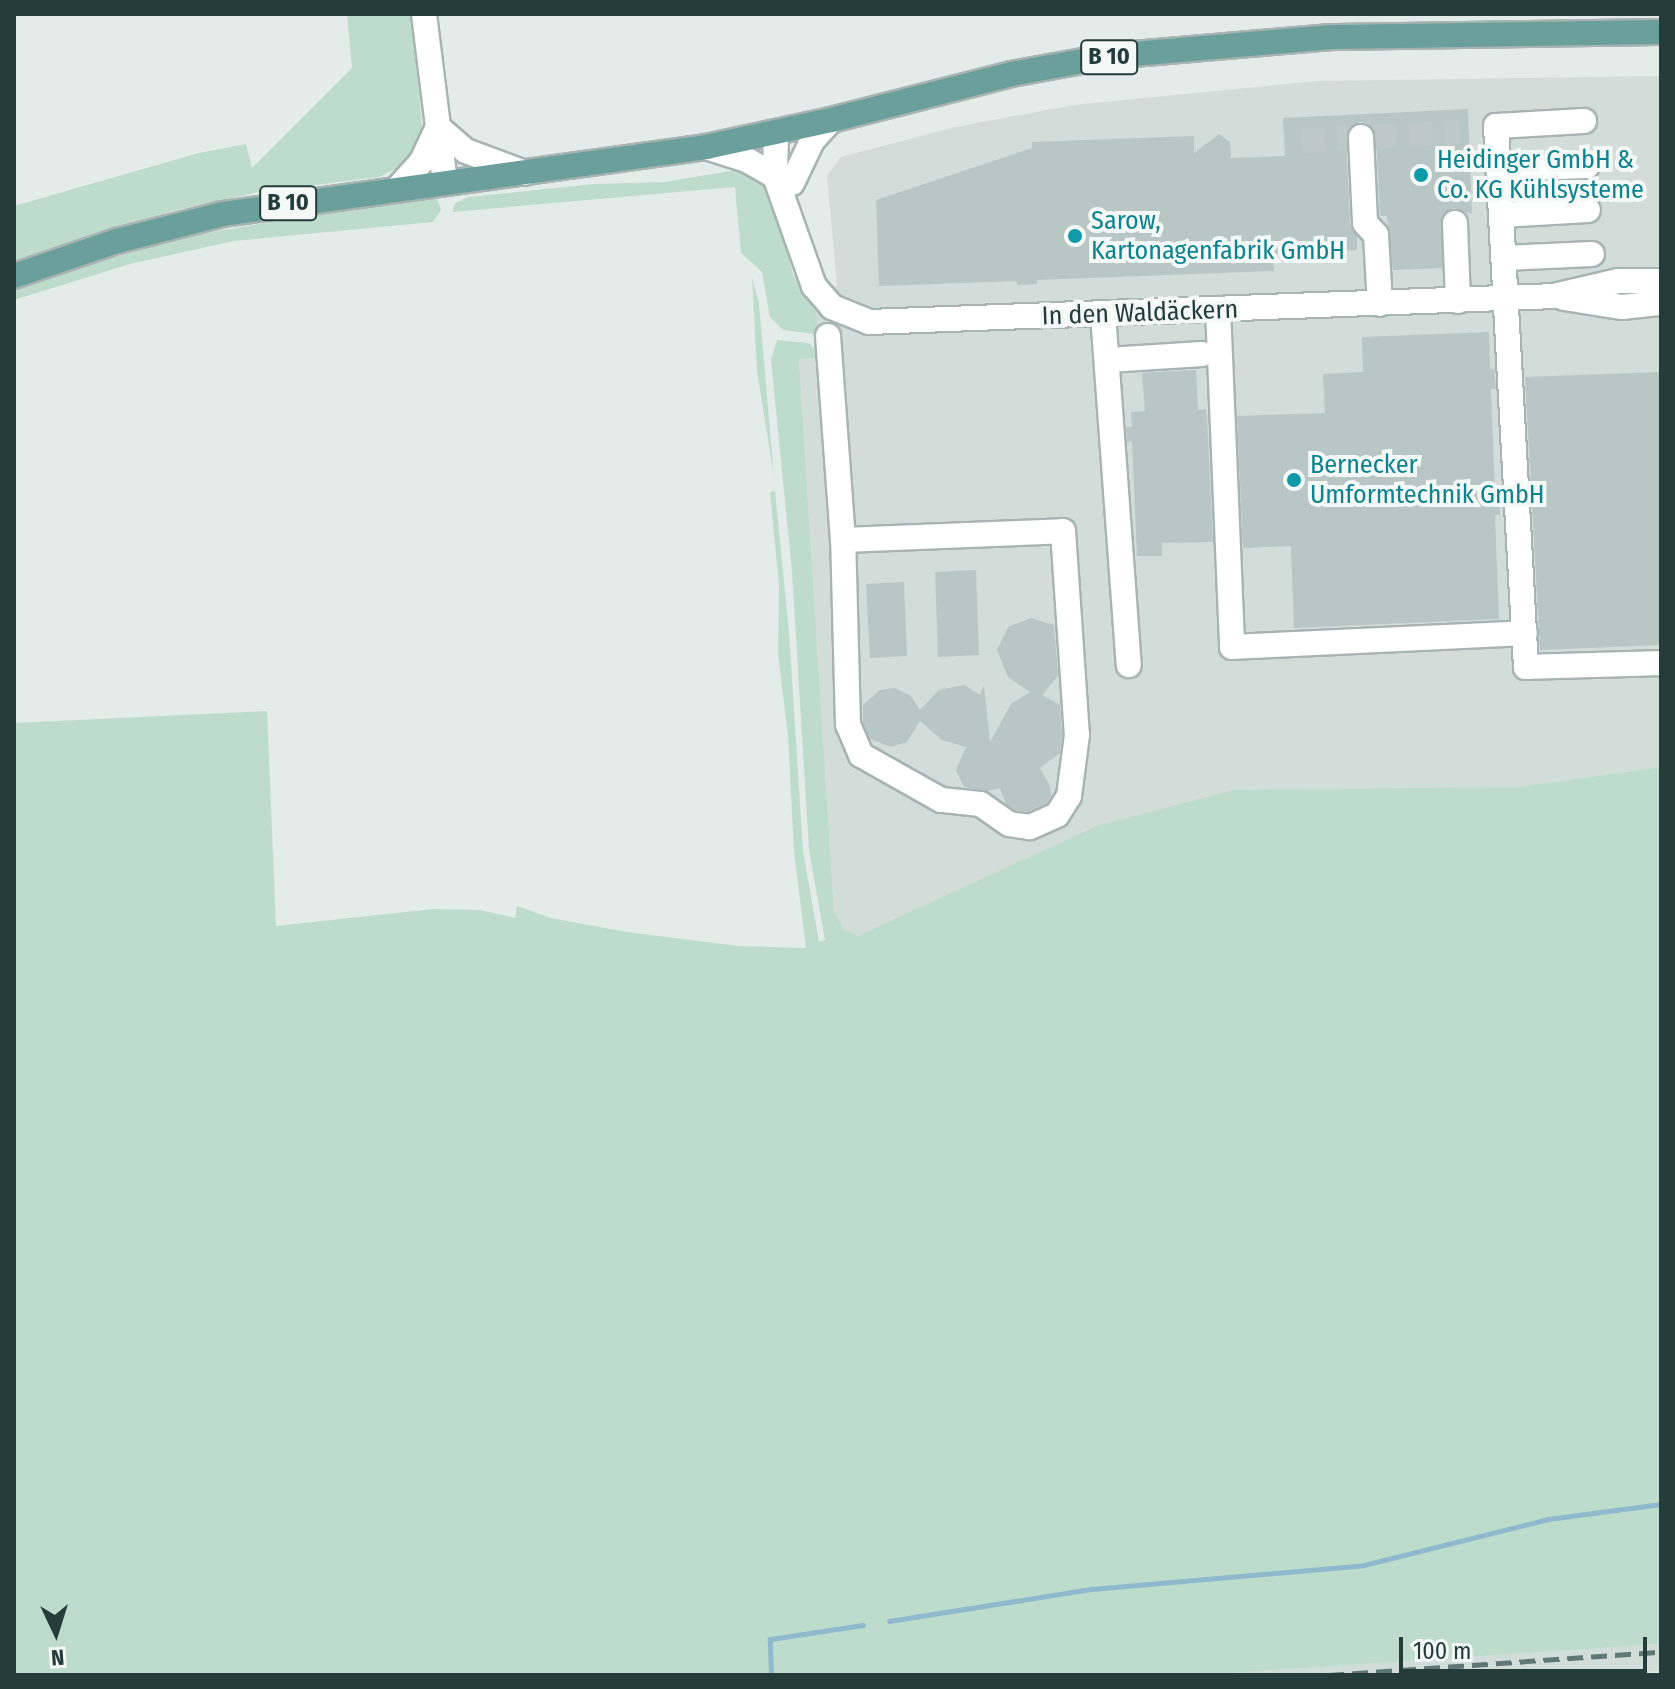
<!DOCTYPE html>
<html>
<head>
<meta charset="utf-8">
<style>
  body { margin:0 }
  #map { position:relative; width:1675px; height:1689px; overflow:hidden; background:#e4ecea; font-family:"Fira Sans Condensed",sans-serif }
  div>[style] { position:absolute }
  .built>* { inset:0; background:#d2dcd9 }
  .green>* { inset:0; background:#bedccb }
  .stream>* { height:5px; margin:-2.5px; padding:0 2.5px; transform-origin:2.5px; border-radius:2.5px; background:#8fbace }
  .building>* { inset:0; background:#b9c7c4 }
  .minor-tunnel>* { height:24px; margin-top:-12px; transform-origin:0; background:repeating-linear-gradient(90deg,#bec9c7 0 24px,transparent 0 36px) }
  .roads { filter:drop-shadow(2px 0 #a7b4b2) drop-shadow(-2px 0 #a7b4b2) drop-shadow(0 2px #a7b4b2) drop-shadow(0 -2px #a7b4b2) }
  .minor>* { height:24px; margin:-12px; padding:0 12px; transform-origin:12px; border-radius:12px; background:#fff }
  .major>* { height:24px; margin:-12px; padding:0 12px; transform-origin:12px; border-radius:12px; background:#6b9f9b }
  .rail>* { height:5px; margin-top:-2.5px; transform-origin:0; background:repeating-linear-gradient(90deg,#5f7876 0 16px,transparent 0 24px) }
  .dots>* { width:22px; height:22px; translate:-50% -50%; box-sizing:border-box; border:4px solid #f4f9f7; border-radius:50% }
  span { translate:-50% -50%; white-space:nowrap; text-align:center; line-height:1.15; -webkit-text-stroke:8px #f4f9f7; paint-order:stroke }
  .shield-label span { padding:2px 6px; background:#f4f9f7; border:2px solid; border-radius:6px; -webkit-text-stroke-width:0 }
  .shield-label { font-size:24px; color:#243d3b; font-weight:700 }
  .culture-label { font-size:26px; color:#0d838f }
  .left { translate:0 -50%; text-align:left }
  .street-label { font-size:26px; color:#243d3b }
  .frame { position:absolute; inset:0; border:16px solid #243d3b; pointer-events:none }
  .north { position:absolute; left:16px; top:1593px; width:80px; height:80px; -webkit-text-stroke:6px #f4f9f7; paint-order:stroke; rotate:176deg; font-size:22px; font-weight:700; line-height:32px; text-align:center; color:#243d3b }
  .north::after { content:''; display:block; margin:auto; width:28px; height:36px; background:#243d3b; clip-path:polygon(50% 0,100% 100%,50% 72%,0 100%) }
  .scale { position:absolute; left:1399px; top:1637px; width:248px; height:36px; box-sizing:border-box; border:4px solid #243d3b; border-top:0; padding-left:10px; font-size:24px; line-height:28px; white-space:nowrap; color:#243d3b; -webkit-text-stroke:6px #f4f9f7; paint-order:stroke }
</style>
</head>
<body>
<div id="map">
  <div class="built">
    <i style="clip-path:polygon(1661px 76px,1661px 767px,1517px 787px,858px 936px,843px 930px,834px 911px,799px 358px,822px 357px,816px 311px,837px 285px,827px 176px,841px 157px,951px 128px,1073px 105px,1317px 81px)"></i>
    <i style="clip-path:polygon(1661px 1644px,1661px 1671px,1600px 1675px,1202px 1675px)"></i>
  </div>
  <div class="green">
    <i style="clip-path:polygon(347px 14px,412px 14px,422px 125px,419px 149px,409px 162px,379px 177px,260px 192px,173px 211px,14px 265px,14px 206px,199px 153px,246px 144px,252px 168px,352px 68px)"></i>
    <i style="clip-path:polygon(736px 170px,766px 181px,777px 203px,793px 275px,816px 311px,818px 329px,814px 334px,783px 330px,770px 317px,762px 272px,741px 253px,735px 187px,453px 212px,455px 203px,469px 197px,594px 184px,665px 182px)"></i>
    <i style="clip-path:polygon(433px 199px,438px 200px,441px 210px,433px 222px,234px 241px,130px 264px,14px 300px,14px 287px,25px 283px,188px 236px,346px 209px)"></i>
    <i style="clip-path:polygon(752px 277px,759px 304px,774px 477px,757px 371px)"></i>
    <i style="clip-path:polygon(777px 340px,809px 343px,822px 357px,799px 359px,834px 911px,844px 930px,858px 936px,1097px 826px,1234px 790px,1517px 787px,1661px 767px,1661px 1644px,1202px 1675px,14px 1675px,14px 723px,267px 711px,276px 926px,433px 909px,480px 910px,515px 918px,517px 906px,551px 918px,627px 932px,739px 946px,806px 948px,794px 852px,788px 736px,778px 654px,779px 586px,770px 492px,775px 491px,789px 632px,803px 851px,819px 942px,825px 940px,809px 850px,792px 572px,771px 360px)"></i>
  </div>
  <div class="stream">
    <i style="left:889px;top:1621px;width:206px;rotate:-9deg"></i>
    <i style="left:1092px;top:1589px;width:273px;rotate:-5deg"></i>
    <i style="left:1364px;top:1565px;width:190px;rotate:-14deg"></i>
    <i style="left:1548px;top:1519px;width:114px;rotate:-7.6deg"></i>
    <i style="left:771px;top:1675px;width:36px;rotate:-92deg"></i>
    <i style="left:770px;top:1639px;width:94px;rotate:-8.6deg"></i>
  </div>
  <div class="building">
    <i style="clip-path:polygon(1468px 109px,1472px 214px,1454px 208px,1442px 215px,1442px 268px,1393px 270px,1387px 216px,1380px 216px,1376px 136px,1369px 124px,1361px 122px,1352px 125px,1346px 138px,1350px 224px,1357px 236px,1357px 250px,1273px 254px,1274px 271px,1037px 280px,1037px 284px,1017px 285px,1017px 281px,879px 286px,876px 200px,1032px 148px,1032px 142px,1194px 136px,1194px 153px,1219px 134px,1230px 142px,1231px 158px,1285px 156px,1283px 118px)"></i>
    <i style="clip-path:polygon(1489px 332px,1490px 369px,1494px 369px,1496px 389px,1491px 389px,1495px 495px,1499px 495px,1500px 515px,1495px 515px,1499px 619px,1294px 628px,1291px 546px,1243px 548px,1237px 416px,1325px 413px,1323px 374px,1363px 372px,1362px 337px)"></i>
    <i style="clip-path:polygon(1196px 370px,1198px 410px,1206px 409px,1207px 417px,1213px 542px,1162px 543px,1162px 556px,1137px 556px,1132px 441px,1127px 442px,1126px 427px,1132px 427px,1131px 412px,1145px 411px,1142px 373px)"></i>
    <i style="clip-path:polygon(1661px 372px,1661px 645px,1540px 650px,1525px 377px)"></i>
    <i style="clip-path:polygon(976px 570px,979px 655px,938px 657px,935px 572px)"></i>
    <i style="clip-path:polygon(904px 582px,907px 656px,870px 658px,866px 584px)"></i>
    <i style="clip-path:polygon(1031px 618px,1054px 625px,1058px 676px,1042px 695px,1060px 705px,1062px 735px,1060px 753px,1040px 768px,1050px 786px,1051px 796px,1047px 803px,1028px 812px,1015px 810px,1006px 804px,1000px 788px,987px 791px,964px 787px,956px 770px,966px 747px,942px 740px,920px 721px,907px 742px,891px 747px,870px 739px,863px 722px,863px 705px,880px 690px,895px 688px,911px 696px,920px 710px,939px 690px,964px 685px,980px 695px,984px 686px,990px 742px,1011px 704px,1030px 692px,1008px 677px,997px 650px,1008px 627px)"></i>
  </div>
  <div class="minor-tunnel">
    <i style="left:1301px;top:141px;width:159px;rotate:-3.2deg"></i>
  </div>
  <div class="roads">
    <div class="minor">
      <i style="left:424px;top:14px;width:170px;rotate:82.9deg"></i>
      <i style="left:1584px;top:121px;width:88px;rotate:176.7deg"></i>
      <i style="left:1496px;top:126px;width:542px;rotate:86.83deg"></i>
      <i style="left:1526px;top:667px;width:135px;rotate:-1.7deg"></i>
      <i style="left:438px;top:127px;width:37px;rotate:41deg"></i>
      <i style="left:466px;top:151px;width:63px;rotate:20.4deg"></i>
      <i style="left:776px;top:133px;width:43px;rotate:91.3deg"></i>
      <i style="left:775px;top:176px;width:117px;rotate:70.5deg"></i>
      <i style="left:814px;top:286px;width:28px;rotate:49deg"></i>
      <i style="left:832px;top:307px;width:40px;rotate:22deg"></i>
      <i style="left:869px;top:322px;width:685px;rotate:-2.17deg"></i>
      <i style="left:1554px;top:296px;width:66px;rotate:-13.2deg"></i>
      <i style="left:1618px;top:281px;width:43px"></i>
      <i style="left:1361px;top:137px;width:86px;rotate:87.3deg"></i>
      <i style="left:1365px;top:223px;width:16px;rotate:47deg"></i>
      <i style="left:1376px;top:235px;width:69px;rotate:86.7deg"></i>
      <i style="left:706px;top:147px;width:43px;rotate:17.6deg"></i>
      <i style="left:747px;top:160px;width:32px;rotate:30deg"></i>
      <i style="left:1498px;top:169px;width:89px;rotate:-1.9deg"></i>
      <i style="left:792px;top:183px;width:47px;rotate:-64.5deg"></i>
      <i style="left:812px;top:141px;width:28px;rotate:-48deg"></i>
      <i style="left:397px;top:189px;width:38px;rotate:-48deg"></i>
      <i style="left:422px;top:161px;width:38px;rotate:-65deg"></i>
      <i style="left:1501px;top:215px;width:87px;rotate:-3.3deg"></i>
      <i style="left:1455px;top:223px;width:78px;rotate:87.8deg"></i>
      <i style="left:1504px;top:258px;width:88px;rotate:-2.6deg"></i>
      <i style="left:1564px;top:298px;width:59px;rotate:8.8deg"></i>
      <i style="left:1622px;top:307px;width:39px;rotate:-6deg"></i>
      <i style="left:1218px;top:309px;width:338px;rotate:87.6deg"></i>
      <i style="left:1232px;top:647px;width:293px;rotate:-2.7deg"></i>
      <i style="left:1103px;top:314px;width:352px;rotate:85.8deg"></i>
      <i style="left:828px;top:336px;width:205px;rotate:85.8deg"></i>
      <i style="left:843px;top:540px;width:220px;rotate:-2.3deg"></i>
      <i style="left:1063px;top:531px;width:204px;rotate:86.1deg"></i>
      <i style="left:1077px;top:735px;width:62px;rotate:97.5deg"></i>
      <i style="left:1069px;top:796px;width:22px;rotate:122deg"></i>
      <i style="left:1057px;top:815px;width:30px;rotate:156deg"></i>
      <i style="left:1030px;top:827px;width:21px;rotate:-172deg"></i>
      <i style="left:1009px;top:824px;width:35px;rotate:-145deg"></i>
      <i style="left:980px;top:804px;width:39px;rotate:-174deg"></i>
      <i style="left:941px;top:800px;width:92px;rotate:-150.6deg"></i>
      <i style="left:861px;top:755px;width:33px;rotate:-113deg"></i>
      <i style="left:848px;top:725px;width:185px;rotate:-91.5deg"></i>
      <i style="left:1108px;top:360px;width:94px;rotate:-3.7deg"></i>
    </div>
    <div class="major">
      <i style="left:14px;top:276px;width:109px;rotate:-18.8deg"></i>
      <i style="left:117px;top:241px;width:109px;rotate:-14.3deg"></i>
      <i style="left:223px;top:214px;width:488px;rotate:-7.9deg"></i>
      <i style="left:706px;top:147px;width:128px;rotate:-12.2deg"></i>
      <i style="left:831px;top:120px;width:186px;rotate:-14.3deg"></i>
      <i style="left:1011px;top:74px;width:101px;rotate:-10.3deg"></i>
      <i style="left:1110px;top:56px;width:222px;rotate:-4.9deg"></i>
      <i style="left:1331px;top:37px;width:330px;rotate:-0.9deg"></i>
    </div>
  </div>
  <div class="rail">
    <i style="left:1328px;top:1675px;width:334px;rotate:-4deg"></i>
  </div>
  <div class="dots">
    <i style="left:1421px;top:175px;background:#0f9aa8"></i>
    <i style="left:1075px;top:236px;background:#0f9aa8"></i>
    <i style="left:1294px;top:480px;background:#0f9aa8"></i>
  </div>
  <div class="shield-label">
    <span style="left:1109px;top:57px">B 10</span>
    <span style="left:288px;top:203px">B 10</span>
  </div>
  <div class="culture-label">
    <span class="left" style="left:1437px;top:175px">Heidinger GmbH &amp;<br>Co. KG Kühlsysteme</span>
    <span class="left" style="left:1091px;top:236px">Sarow,<br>Kartonagenfabrik GmbH</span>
    <span class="left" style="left:1310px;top:480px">Bernecker<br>Umformtechnik GmbH</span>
  </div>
  <div class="street-label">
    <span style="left:1140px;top:313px;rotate:-2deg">In den Waldäckern</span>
  </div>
  <div class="frame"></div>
  <div class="north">N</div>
  <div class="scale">100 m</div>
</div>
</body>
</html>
